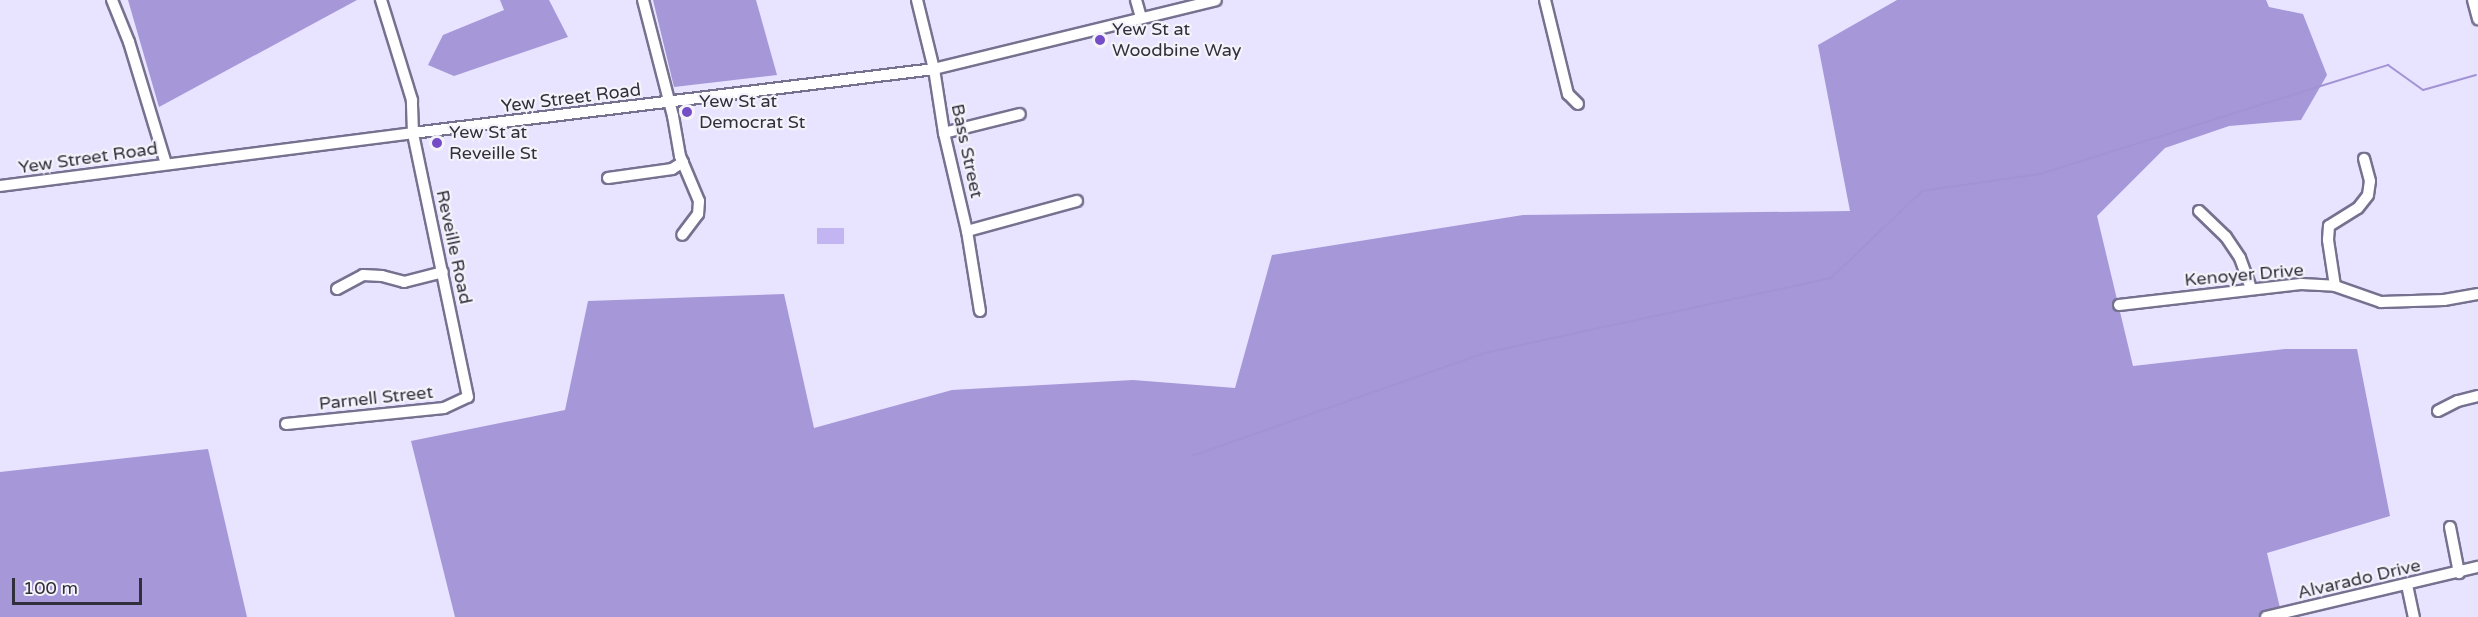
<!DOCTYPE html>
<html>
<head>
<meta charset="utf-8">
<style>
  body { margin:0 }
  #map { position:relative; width:2478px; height:617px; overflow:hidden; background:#e8e3ff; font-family:"Varela Round",sans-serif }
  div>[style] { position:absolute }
  .green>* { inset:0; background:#c2b5f2 }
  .forest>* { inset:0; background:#a697d8 }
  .stream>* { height:2px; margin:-1px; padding:0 1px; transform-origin:1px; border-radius:1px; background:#a293d4 }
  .roads { filter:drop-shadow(2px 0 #777190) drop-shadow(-2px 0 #777190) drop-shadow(0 2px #777190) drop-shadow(0 -2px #777190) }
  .minor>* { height:10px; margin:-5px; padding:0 5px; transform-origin:5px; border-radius:5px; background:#fff }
  .dots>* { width:16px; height:16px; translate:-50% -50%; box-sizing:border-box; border:3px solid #f4f3fa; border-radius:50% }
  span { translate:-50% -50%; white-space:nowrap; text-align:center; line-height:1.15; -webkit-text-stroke:4.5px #f4f3fa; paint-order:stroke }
  .poi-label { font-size:18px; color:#312f3c }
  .left { translate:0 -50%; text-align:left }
  .street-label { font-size:18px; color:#312f3c }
  .scale { position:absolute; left:12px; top:578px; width:130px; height:27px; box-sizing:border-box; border:3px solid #312f3c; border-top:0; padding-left:8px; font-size:18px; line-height:21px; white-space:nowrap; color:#312f3c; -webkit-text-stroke:4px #f4f3fa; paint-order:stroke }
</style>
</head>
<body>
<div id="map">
  <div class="green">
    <i style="clip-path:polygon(817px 228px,844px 228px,844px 244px,817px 244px)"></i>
  </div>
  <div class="forest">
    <i style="clip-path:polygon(128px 0,357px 0,159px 107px)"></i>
    <i style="clip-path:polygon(500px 0,549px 0,568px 37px,454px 76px,428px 65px,443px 35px,504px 10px)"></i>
    <i style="clip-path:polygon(653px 0,756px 0,777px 75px,674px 87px)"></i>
    <i style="clip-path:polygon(1897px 0,2266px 0,2269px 7px,2303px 14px,2327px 75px,2301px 120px,2229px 126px,2165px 148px,2097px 216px,2133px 366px,2285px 349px,2357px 349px,2390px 516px,2267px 553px,2280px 608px,2271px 617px,455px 617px,411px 441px,565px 410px,588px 301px,784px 294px,814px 428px,952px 390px,1133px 380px,1235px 388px,1272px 255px,1523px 215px,1850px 211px,1818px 45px)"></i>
    <i style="clip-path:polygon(208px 449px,247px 617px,0 617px,0 472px)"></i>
  </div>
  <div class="stream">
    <i style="left:1192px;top:456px;width:310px;rotate:-19.4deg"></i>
    <i style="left:1484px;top:353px;width:355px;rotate:-12.2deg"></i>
    <i style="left:1831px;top:278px;width:126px;rotate:-43.7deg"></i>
    <i style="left:1922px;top:191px;width:119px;rotate:-8.2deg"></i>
    <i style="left:2040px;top:174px;width:365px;rotate:-17.4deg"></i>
    <i style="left:2388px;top:65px;width:43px;rotate:35.5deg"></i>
    <i style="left:2423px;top:90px;width:55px;rotate:-15.8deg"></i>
  </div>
  <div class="roads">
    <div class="minor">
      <i style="left:112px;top:0;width:45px;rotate:68deg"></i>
      <i style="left:129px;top:42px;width:127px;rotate:73.1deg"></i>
      <i style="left:643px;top:0;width:120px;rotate:75.5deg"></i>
      <i style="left:673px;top:116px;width:41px;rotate:80.1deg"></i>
      <i style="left:680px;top:156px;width:49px;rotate:67.1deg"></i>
      <i style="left:699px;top:201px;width:13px;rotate:94deg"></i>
      <i style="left:698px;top:214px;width:26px;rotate:127deg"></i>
      <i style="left:917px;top:0;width:71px;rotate:76.2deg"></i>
      <i style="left:934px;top:69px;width:65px;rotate:81.1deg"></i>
      <i style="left:944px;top:133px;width:101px;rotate:76.8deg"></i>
      <i style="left:967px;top:231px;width:81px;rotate:80.8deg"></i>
      <i style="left:1136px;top:0;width:19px;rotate:74deg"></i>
      <i style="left:1545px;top:0;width:97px;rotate:76.3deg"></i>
      <i style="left:1568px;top:94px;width:14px;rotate:45deg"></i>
      <i style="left:2473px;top:0;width:20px;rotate:75deg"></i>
      <i style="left:944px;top:133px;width:78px;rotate:-14deg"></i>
      <i style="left:608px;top:178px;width:65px;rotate:-8deg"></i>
      <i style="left:672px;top:169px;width:13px;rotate:-32deg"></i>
      <i style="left:0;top:186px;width:416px;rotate:-7.3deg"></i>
      <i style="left:413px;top:133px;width:525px;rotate:-7deg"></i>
      <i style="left:934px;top:69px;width:290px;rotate:-13.7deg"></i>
      <i style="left:2199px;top:211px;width:37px;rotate:44deg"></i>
      <i style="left:2226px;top:237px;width:25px;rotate:56deg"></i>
      <i style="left:2240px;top:258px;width:33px;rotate:70deg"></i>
      <i style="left:967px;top:231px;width:114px;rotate:-15.3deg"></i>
      <i style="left:2335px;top:286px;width:47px;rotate:-98.7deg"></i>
      <i style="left:2328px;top:240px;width:14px;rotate:-86deg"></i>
      <i style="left:2329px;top:226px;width:34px;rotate:-32deg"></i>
      <i style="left:2358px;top:208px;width:16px;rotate:-52deg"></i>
      <i style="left:2368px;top:195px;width:14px;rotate:-82deg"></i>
      <i style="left:2370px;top:181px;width:23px;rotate:-105deg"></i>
      <i style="left:337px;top:289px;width:30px;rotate:-28deg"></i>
      <i style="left:363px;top:275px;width:19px;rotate:3deg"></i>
      <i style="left:382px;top:276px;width:23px;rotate:15deg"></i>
      <i style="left:404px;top:282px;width:40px;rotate:-14.4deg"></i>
      <i style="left:2119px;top:305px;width:183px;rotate:-6.6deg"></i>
      <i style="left:2301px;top:284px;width:34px;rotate:3deg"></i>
      <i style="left:2335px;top:286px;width:49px;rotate:19.2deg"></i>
      <i style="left:2381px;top:302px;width:63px;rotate:-1.8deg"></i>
      <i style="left:2444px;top:300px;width:35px;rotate:-10deg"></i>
      <i style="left:2438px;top:411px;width:22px;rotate:-27deg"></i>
      <i style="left:2458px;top:401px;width:21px;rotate:-14deg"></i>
      <i style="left:286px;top:424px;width:159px;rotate:-5.8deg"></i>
      <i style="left:444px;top:408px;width:26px;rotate:-25deg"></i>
      <i style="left:468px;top:397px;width:270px;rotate:-101.8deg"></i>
      <i style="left:413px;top:133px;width:33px;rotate:-92deg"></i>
      <i style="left:412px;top:100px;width:105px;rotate:-107.2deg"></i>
      <i style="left:2450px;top:527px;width:47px;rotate:78.9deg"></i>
      <i style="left:2407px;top:585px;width:33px;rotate:78deg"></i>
      <i style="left:2266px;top:617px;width:218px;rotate:-13.3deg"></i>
    </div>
  </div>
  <div class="dots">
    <i style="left:1100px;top:40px;background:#744dc6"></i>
    <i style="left:687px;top:112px;background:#744dc6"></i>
    <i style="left:437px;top:143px;background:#744dc6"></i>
  </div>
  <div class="poi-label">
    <span class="left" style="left:1112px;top:40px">Yew St at<br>Woodbine Way</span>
    <span class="left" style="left:699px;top:112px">Yew St at<br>Democrat St</span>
    <span class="left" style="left:449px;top:143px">Yew St at<br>Reveille St</span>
  </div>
  <div class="street-label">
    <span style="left:571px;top:98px;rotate:-7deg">Yew Street Road</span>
    <span style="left:967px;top:151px;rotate:78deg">Bass Street</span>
    <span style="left:88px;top:158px;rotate:-8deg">Yew Street Road</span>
    <span style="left:454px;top:247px;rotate:78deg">Reveille Road</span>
    <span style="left:2244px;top:275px;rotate:-5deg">Kenoyer Drive</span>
    <span style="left:376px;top:398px;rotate:-6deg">Parnell Street</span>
    <span style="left:2359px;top:579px;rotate:-13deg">Alvarado Drive</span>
  </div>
  <div class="scale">100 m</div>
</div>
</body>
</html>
